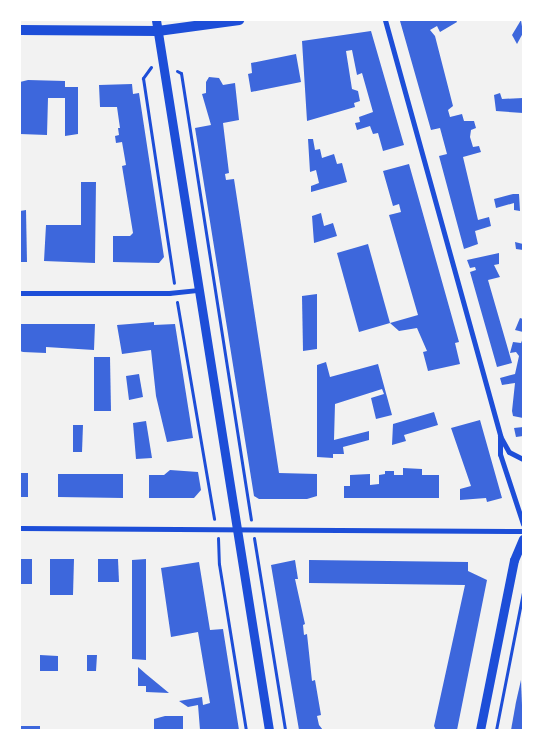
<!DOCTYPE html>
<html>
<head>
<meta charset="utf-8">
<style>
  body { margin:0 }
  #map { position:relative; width:543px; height:750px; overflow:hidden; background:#f2f2f2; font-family:"Times New Roman",serif }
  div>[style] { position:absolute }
  .building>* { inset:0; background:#3d67dc }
  .path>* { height:3px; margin:-1.5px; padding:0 1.5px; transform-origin:1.5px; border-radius:1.5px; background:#1d4ed8 }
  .minor>* { height:5px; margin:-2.5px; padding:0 2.5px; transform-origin:2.5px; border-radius:2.5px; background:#1d4ed8 }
  .tertiary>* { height:9px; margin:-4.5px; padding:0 4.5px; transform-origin:4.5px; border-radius:4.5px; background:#1d4ed8 }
  .secondary>* { height:10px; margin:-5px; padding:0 5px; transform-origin:5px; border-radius:5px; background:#1d4ed8 }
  span { translate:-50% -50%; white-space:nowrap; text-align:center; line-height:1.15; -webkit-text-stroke:5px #fff; paint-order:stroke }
  .frame { position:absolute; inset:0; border:21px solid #fff; pointer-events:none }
</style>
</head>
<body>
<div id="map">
  <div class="building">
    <i style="clip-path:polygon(456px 20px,457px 22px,440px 32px,437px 26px,430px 30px,435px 36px,453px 106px,448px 110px,450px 117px,462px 114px,464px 121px,474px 121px,476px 128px,471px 130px,470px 137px,473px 147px,479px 146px,481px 152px,463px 157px,478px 220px,489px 217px,491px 226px,475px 231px,478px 244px,464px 249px,439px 156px,447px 154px,440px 128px,431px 130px,400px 21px)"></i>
    <i style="clip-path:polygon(521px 20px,523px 33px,517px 44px,512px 35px)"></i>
    <i style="clip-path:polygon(371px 31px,404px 145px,383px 151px,378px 133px,373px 134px,370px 126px,357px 130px,355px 123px,360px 122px,359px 117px,373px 112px,362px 73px,357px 75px,352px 50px,346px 51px,352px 89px,358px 91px,360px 101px,354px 103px,355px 107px,307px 121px,302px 41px)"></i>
    <i style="clip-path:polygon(296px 54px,301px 82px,251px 92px,248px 74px,252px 73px,251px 63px)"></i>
    <i style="clip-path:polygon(209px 77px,219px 78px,223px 85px,235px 83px,239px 120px,223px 123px,229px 173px,225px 174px,226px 180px,234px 179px,279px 473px,317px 474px,317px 496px,307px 499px,259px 499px,254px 496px,195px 128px,211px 125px,202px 94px,206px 93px,206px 82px)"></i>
    <i style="clip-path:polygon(28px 80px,65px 81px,65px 87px,78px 87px,78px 134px,65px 136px,65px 98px,48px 98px,47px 135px,20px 134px,20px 82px)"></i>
    <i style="clip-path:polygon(132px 84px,133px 94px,139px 93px,164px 257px,159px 263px,113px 262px,113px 236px,130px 236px,133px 233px,122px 166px,126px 165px,122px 142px,116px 143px,115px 136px,119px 135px,118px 128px,120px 128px,117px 107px,100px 107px,99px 85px)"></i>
    <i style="clip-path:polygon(500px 93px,502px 99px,523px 98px,523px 113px,496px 111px,494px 95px)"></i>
    <i style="clip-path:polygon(308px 139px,313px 139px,315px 150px,320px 149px,322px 158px,334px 154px,337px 164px,342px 163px,347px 182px,311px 192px,311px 186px,319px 183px,316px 170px,310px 172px)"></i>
    <i style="clip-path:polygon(409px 164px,459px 342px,455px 343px,460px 364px,428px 371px,423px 352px,427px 351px,417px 328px,399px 331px,390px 323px,418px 315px,389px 215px,401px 212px,399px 204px,393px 206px,383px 171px)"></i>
    <i style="clip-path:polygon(81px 182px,96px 182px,95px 263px,44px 261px,46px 225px,81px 225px)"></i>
    <i style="clip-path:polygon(513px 194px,519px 194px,520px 211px,514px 210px,514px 203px,496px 208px,494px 199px)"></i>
    <i style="clip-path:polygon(26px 210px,27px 262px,20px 262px,20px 211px)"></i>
    <i style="clip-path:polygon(321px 213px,324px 226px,333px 223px,337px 236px,314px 243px,312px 216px)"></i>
    <i style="clip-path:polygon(515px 242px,523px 244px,523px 250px,516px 249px)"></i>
    <i style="clip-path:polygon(368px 244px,390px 323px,359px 332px,337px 253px)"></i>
    <i style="clip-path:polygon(499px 253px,499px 264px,494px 265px,500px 277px,488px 280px,512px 363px,497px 367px,470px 272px,476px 270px,475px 267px,470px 268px,467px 260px)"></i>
    <i style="clip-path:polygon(317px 294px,317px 349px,303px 351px,302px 296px)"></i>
    <i style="clip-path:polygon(520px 318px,523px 319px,523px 332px,515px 330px)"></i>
    <i style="clip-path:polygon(154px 322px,154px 325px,175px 324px,193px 438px,167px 442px,156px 396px,151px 350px,122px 354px,117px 325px)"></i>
    <i style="clip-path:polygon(20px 324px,95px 324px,94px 350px,46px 347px,46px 353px,23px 352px,20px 351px)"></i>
    <i style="clip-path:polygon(523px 338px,523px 418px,513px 416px,512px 411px,515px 383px,502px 385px,500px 378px,515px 374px,519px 356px,516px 352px,510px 353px,513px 342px,521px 343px)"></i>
    <i style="clip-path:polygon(94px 357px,110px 357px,111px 411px,94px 411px)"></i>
    <i style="clip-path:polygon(326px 362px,330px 377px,378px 364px,392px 415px,376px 419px,371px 398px,384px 394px,382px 389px,335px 404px,334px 440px,369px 431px,369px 440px,343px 447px,344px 454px,333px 454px,333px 458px,317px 457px,317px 365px)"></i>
    <i style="clip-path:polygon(139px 374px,143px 397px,129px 400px,126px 376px)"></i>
    <i style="clip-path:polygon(434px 412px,438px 425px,404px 435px,406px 441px,392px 445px,393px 424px)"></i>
    <i style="clip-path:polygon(480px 420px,502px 498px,487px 502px,486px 498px,460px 500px,460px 489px,471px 486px,451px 428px)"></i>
    <i style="clip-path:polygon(146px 421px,152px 458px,136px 459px,133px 423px)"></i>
    <i style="clip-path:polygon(73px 425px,83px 425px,82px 452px,73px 452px)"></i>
    <i style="clip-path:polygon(523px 427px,523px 436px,516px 437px,514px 428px)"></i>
    <i style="clip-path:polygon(403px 468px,422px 469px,422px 475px,439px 475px,439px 498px,344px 498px,344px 486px,350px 486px,350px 475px,370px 474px,370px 485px,379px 484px,379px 475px,385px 474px,385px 471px,394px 471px,394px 475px,403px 475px)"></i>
    <i style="clip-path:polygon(170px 470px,198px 472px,201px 490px,194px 498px,149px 498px,149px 475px,164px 475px)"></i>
    <i style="clip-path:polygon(20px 473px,28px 473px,28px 497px,20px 497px)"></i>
    <i style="clip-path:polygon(58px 474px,123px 474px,123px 498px,58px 497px)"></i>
    <i style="clip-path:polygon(20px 559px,32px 559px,32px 584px,20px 584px)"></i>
    <i style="clip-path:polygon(50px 559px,74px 559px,73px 595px,50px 595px)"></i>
    <i style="clip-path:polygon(98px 559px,118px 559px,119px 582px,98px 582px)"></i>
    <i style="clip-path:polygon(146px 559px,146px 660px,132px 659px,132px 560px)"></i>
    <i style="clip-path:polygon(295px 560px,298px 579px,295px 579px,305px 624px,303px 625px,304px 635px,307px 634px,312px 681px,315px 680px,321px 715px,317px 716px,319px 725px,323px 730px,299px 730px,271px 565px)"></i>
    <i style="clip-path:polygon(309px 560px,468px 562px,468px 571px,487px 580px,457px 730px,436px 730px,434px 726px,465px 585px,309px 583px)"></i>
    <i style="clip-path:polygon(199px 562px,210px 630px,223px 629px,239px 730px,200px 730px,198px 705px,188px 707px,179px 701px,202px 697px,203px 705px,210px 703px,198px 632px,171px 637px,161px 568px)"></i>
    <i style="clip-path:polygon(40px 655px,58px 656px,58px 671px,40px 671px)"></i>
    <i style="clip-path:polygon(87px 655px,97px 655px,96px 671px,87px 671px)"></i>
    <i style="clip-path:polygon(138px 667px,146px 674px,169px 693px,146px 692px,146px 686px,138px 686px)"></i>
    <i style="clip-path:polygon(521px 680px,523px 730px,511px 730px,516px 702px)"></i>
    <i style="clip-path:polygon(165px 716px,183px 716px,183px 730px,154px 730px,154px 719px)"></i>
    <i style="clip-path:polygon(20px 726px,40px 726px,40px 730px,20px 730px)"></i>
  </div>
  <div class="path">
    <i style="left:151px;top:67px;width:14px;rotate:126deg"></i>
    <i style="left:143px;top:78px;width:207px;rotate:81.4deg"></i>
    <i style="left:177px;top:71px;width:4px;rotate:27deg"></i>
    <i style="left:181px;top:73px;width:452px;rotate:81.1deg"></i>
    <i style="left:177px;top:302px;width:220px;rotate:80.3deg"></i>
    <i style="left:218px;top:538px;width:26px;rotate:88deg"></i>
    <i style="left:219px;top:564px;width:168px;rotate:80.8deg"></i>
    <i style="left:254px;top:538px;width:194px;rotate:80.8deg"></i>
    <i style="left:496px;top:730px;width:141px;rotate:-78.9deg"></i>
  </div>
  <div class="minor">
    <i style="left:385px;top:20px;width:432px;rotate:74.5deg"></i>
    <i style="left:500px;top:436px;width:18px;rotate:61deg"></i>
    <i style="left:509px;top:452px;width:16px;rotate:27deg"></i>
    <i style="left:20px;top:293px;width:149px"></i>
    <i style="left:169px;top:293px;width:30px;rotate:-6deg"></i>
    <i style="left:500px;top:437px;width:17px;rotate:90deg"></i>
    <i style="left:500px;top:454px;width:74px;rotate:71.8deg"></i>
    <i style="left:20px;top:528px;width:503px;rotate:0.34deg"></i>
  </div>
  <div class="tertiary">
    <i style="left:156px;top:20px;width:719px;rotate:80.96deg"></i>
    <i style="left:480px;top:730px;width:173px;rotate:-78.7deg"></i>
    <i style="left:514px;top:560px;width:23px;rotate:-67deg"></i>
  </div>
  <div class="secondary">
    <i style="left:20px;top:30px;width:138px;rotate:0.4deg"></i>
    <i style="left:158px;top:31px;width:82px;rotate:-7.7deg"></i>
  </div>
  <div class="frame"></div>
</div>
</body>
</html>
